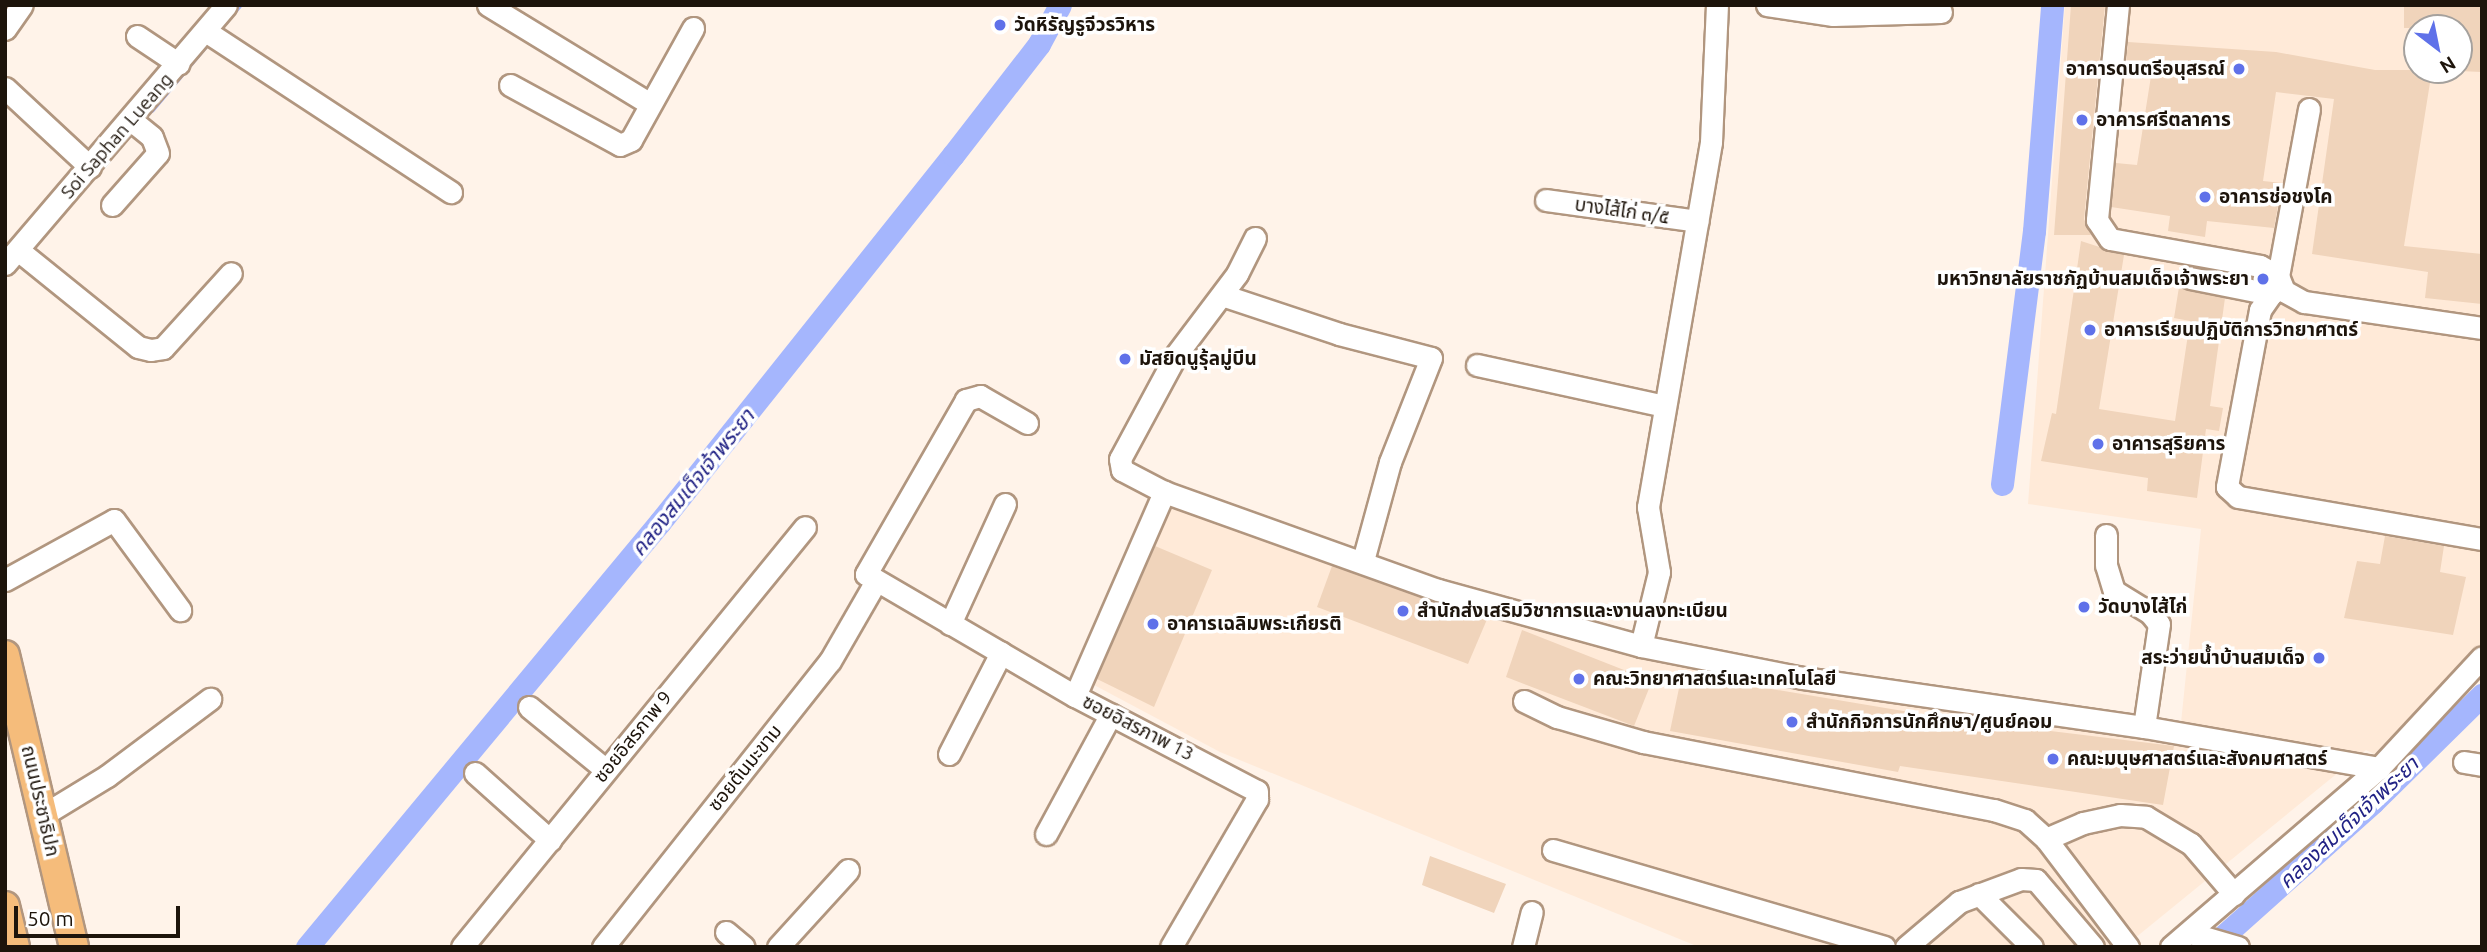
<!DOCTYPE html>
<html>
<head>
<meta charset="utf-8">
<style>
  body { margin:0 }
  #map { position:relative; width:2487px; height:952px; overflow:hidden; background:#fff3e9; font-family:Ubuntu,"Noto Sans Thai",sans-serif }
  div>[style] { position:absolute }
  .built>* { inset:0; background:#ffead8 }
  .stream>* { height:7px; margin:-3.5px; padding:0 3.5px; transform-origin:3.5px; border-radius:3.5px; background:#a5b6fd }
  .canal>* { height:23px; margin:-11.5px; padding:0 11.5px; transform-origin:11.5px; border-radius:11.5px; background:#a5b6fd }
  .building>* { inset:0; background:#f0d4bb }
  .roads { filter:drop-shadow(2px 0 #b1967f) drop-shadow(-2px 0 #b1967f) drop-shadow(0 2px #b1967f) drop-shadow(0 -2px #b1967f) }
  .minor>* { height:21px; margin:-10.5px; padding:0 10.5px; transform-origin:10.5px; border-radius:10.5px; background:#fff }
  .major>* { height:28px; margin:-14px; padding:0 14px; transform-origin:14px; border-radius:14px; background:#f5bc7b }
  .dots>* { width:19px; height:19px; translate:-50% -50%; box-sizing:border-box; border:4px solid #fff; border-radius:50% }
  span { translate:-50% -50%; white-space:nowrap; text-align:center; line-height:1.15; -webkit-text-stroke:7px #fff; paint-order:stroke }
  .poi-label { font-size:19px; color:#1d140b; font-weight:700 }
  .left { translate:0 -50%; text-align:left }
  .right { translate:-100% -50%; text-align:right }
  .street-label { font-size:19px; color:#1d140b }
  .water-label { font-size:21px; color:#212285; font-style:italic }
  .frame { position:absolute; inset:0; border:7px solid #1d140b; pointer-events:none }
  .north { position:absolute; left:2403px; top:14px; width:70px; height:70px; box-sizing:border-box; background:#fff; border:2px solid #a5a19d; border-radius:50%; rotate:148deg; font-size:19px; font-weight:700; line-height:28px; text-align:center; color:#1d140b }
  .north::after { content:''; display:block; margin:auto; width:24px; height:32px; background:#5f71e9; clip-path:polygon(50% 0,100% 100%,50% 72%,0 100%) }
  .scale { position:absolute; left:14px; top:906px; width:166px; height:32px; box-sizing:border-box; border:4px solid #1d140b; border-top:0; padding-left:9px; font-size:21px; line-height:24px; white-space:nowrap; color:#1d140b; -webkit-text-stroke:5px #fff; paint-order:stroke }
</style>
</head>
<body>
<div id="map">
  <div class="built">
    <i style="clip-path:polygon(evenodd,2065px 5px,2482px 5px,2482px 669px,2392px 763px,2366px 750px,2124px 947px,1699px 947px,1220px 752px,1081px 678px,1167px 488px,1507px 617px,1631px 657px,2179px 742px,2201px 529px,2028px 504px,2065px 5px,2417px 28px,2459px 28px,2459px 70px,2417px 70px,2417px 28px)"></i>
  </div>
  <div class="stream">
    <i style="left:151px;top:109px;width:136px;rotate:-50.1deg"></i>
  </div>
  <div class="canal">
    <i style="left:2002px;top:484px;width:255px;rotate:-82.8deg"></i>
    <i style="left:2034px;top:231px;width:227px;rotate:-85.4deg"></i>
    <i style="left:307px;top:947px;width:552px;rotate:-50.29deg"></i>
    <i style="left:660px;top:522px;width:470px;rotate:-51.4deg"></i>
    <i style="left:953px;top:155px;width:140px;rotate:-52.2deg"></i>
    <i style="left:1039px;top:44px;width:44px;rotate:-61.7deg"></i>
    <i style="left:2211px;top:947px;width:217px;rotate:-41.8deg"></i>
    <i style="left:2373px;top:802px;width:153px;rotate:-44.5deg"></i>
  </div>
  <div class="building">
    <i style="clip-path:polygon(2071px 5px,2105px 5px,2084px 219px,2091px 235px,2054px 235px)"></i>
    <i style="clip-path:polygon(2404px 5px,2482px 5px,2482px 72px,2459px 71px,2459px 28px,2404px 28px)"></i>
    <i style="clip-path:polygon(2128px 42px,2276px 52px,2375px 70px,2432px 70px,2404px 246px,2482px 254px,2482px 304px,2425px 298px,2428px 272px,2312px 254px,2334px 99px,2276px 92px,2263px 181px,2282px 183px,2274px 228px,2207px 221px,2205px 237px,2168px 231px,2170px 216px,2111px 207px,2116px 163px,2137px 165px,2151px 76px,2125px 73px)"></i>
    <i style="clip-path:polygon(2081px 241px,2124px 255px,2099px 409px,2175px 421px,2190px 321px,2174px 318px,2179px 287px,2225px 298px,2210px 406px,2223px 408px,2219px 431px,2206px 429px,2197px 498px,2147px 491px,2148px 478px,2041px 461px,2052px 413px,2056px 414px)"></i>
    <i style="clip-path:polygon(2385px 536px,2444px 546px,2440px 572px,2466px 577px,2453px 635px,2344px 618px,2357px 561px,2380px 564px)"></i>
    <i style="clip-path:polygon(1155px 546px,1212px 570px,1154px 707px,1097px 679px)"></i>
    <i style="clip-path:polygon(1332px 566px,1488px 617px,1468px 664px,1317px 607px)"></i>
    <i style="clip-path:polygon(1522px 630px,1652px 681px,1634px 726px,1506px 677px)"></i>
    <i style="clip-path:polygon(1682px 674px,1945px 718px,2174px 746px,2163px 805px,1900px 766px,1898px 772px,1670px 731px)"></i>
    <i style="clip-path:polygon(1430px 856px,1506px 884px,1494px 913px,1422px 885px)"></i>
  </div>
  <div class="roads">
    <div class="minor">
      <i style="left:488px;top:5px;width:190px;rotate:31.4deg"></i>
      <i style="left:1767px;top:5px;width:67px;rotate:8.6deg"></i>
      <i style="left:1833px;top:15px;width:108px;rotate:-1.6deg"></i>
      <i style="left:2118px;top:5px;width:216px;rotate:95.6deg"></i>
      <i style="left:2097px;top:220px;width:23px;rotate:56deg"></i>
      <i style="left:2110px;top:239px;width:152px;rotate:10.2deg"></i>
      <i style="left:2260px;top:266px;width:21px;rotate:29deg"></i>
      <i style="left:2278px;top:276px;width:16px;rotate:68deg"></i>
      <i style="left:2284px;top:291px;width:23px;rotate:29deg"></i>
      <i style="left:2304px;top:302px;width:180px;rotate:8.3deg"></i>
      <i style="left:5px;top:29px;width:29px;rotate:-55deg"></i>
      <i style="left:207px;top:32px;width:292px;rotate:33.3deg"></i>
      <i style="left:137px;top:36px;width:50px;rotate:33.7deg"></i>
      <i style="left:510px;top:85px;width:125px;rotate:28.6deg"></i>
      <i style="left:620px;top:145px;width:12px;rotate:-24deg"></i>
      <i style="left:631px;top:140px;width:128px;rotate:-61deg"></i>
      <i style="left:5px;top:88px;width:116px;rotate:42.9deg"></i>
      <i style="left:2309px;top:109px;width:181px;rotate:100.5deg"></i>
      <i style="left:2276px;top:287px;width:28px;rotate:125deg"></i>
      <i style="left:2260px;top:310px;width:180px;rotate:100.6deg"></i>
      <i style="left:2227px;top:487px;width:15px;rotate:42deg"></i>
      <i style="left:2238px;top:497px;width:248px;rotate:9.8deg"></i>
      <i style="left:1546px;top:200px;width:153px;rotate:7.9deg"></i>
      <i style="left:112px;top:205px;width:69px;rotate:-48.5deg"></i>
      <i style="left:158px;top:153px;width:17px;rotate:-111deg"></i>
      <i style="left:152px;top:137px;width:27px;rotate:-141deg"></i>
      <i style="left:1255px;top:238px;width:40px;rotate:116.6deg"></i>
      <i style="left:1237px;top:274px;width:101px;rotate:127deg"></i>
      <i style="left:1176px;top:355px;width:118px;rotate:118.3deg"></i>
      <i style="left:1120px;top:459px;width:11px;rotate:80deg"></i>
      <i style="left:1122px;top:470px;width:47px;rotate:27.6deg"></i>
      <i style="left:1164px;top:492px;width:291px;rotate:19.7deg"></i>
      <i style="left:1438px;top:590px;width:211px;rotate:15.4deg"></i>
      <i style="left:1641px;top:646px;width:165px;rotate:11.2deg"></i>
      <i style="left:1803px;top:678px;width:345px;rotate:8.2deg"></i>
      <i style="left:2144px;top:727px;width:239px;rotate:9.9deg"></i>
      <i style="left:18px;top:250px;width:154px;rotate:38.9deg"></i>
      <i style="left:138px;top:347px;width:13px;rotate:13deg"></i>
      <i style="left:151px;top:350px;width:12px;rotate:-9deg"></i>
      <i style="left:163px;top:348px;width:101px;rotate:-47.8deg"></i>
      <i style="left:5px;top:264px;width:340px;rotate:-49.5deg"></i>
      <i style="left:2190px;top:278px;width:83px;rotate:11.2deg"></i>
      <i style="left:1222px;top:295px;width:123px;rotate:18.4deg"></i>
      <i style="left:1339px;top:334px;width:95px;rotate:14.6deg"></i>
      <i style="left:1431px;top:358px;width:112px;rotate:111.5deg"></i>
      <i style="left:1390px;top:462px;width:103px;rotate:105.3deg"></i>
      <i style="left:1477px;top:365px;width:192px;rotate:12.3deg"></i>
      <i style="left:1027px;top:423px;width:54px;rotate:-150.1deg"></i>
      <i style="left:980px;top:396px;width:15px;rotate:164deg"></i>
      <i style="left:966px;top:400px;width:201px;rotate:119.9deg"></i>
      <i style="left:866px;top:574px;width:242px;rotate:30.3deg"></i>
      <i style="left:1075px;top:696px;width:205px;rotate:27.6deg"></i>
      <i style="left:1257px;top:791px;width:8px;rotate:90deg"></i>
      <i style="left:1257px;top:799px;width:171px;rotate:120.2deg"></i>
      <i style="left:2106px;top:535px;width:30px;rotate:90deg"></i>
      <i style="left:2106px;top:565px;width:27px;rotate:73deg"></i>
      <i style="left:2114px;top:591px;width:42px;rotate:31.4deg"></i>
      <i style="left:2150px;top:613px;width:14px;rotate:51deg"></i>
      <i style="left:2159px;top:624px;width:104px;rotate:98.3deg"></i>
      <i style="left:5px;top:580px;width:124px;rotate:-28.8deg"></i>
      <i style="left:114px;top:520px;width:112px;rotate:53.7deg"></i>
      <i style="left:950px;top:624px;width:132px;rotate:-65.4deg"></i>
      <i style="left:1641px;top:646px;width:76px;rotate:-76.3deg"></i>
      <i style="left:1659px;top:572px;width:66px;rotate:-99.6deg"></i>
      <i style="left:1648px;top:507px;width:370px;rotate:-80.2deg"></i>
      <i style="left:1711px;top:142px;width:137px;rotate:-87.5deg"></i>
      <i style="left:1075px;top:696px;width:223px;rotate:-66.4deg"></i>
      <i style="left:1524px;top:701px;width:37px;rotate:26deg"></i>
      <i style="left:1557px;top:717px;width:90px;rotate:16.2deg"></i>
      <i style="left:1643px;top:742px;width:358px;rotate:11deg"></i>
      <i style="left:1994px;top:810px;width:33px;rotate:18deg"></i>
      <i style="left:2025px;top:820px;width:28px;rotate:42deg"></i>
      <i style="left:2046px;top:839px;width:136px;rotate:52.8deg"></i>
      <i style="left:529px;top:707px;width:99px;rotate:39.3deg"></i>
      <i style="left:949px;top:754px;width:114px;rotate:-62.8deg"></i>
      <i style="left:2464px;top:762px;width:18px;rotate:9deg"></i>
      <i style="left:475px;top:773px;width:101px;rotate:41.8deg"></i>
      <i style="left:43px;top:815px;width:75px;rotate:-31.4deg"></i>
      <i style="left:107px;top:776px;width:129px;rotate:-36.8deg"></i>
      <i style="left:1046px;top:834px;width:136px;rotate:-61.6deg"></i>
      <i style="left:2046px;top:839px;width:40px;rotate:-23.4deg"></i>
      <i style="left:2083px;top:823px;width:38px;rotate:-12deg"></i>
      <i style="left:2120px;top:815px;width:26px;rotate:4deg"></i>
      <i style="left:2146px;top:817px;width:52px;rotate:31deg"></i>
      <i style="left:2191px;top:844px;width:66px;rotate:49.3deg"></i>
      <i style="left:1553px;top:850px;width:345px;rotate:16.3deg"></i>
      <i style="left:1979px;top:894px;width:75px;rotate:45deg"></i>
      <i style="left:726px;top:932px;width:23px;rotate:40deg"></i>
      <i style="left:2190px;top:933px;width:50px;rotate:16.3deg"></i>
      <i style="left:462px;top:947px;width:542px;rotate:-50.76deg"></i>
      <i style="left:603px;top:947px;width:365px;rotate:-51.6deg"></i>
      <i style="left:830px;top:661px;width:92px;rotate:-60.1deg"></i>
      <i style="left:778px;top:947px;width:104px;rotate:-47.7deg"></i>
      <i style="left:1523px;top:947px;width:36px;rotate:-76deg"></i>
      <i style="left:1906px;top:947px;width:70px;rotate:-40.3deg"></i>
      <i style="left:1959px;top:902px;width:66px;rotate:-20.4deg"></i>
      <i style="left:2021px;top:879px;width:15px;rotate:4deg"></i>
      <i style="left:2036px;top:880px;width:88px;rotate:49.6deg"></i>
      <i style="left:2171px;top:947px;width:274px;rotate:-40.7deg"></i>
      <i style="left:2379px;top:768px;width:151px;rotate:-47.1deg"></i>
    </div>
    <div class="major">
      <i style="left:5px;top:655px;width:300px;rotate:76.7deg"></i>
      <i style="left:5px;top:906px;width:42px;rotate:76.3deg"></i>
    </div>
  </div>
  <div class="dots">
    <i style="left:1000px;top:25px;background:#5f71e9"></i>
    <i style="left:2239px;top:69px;background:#5f71e9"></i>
    <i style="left:2082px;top:120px;background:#5f71e9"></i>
    <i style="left:2205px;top:197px;background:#5f71e9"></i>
    <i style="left:2263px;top:279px;background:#5f71e9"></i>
    <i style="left:2090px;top:330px;background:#5f71e9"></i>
    <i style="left:1125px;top:359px;background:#5f71e9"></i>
    <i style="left:2098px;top:444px;background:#5f71e9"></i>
    <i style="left:2084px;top:607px;background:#5f71e9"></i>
    <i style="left:1403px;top:611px;background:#5f71e9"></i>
    <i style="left:1153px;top:624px;background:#5f71e9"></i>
    <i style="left:2319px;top:658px;background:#5f71e9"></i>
    <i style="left:1579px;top:679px;background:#5f71e9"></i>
    <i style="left:1792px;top:722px;background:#5f71e9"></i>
    <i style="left:2053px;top:759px;background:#5f71e9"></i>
  </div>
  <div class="poi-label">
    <span class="left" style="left:1014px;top:25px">วัดหิรัญรูจีวรวิหาร</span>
    <span class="right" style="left:2225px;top:69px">อาคารดนตรีอนุสรณ์</span>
    <span class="left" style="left:2096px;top:120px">อาคารศรีตลาคาร</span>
    <span class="left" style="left:2219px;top:197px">อาคารช่อชงโค</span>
    <span class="right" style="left:2249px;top:279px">มหาวิทยาลัยราชภัฏบ้านสมเด็จเจ้าพระยา</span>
    <span class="left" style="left:2104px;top:330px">อาคารเรียนปฏิบัติการวิทยาศาตร์</span>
    <span class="left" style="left:1139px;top:359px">มัสยิดนูรุ้ลมู่บีน</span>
    <span class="left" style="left:2112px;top:444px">อาคารสุริยคาร</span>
    <span class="left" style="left:2098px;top:607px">วัดบางไส้ไก่</span>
    <span class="left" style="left:1417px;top:611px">สำนักส่งเสริมวิชาการและงานลงทะเบียน</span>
    <span class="left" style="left:1167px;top:624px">อาคารเฉลิมพระเกียรติ</span>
    <span class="right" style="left:2305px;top:658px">สระว่ายน้ำบ้านสมเด็จ</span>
    <span class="left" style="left:1593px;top:679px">คณะวิทยาศาสตร์และเทคโนโลยี</span>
    <span class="left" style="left:1806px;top:722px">สำนักกิจการนักศึกษา/ศูนย์คอม</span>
    <span class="left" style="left:2067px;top:759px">คณะมนุษศาสตร์และสังคมศาสตร์</span>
  </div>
  <div class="street-label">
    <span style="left:117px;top:136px;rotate:-49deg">Soi Saphan Lueang</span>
    <span style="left:1622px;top:211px;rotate:8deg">บางไส้ไก่ ๓/๕</span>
    <span style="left:1138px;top:728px;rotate:27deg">ซอยอิสรภาพ 13</span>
    <span style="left:633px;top:737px;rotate:-51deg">ซอยอิสรภาพ 9</span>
    <span style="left:745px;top:768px;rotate:-51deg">ซอยต้นมะขาม</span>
    <span style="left:40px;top:801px;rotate:77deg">ถนนประชาธิปก</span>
  </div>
  <div class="water-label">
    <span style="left:692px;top:482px;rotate:-51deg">คลองสมเด็จเจ้าพระยา</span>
    <span style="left:2348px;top:822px;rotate:-43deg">คลองสมเด็จเจ้าพระยา</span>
  </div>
  <div class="frame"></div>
  <div class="north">N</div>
  <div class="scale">50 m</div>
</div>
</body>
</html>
